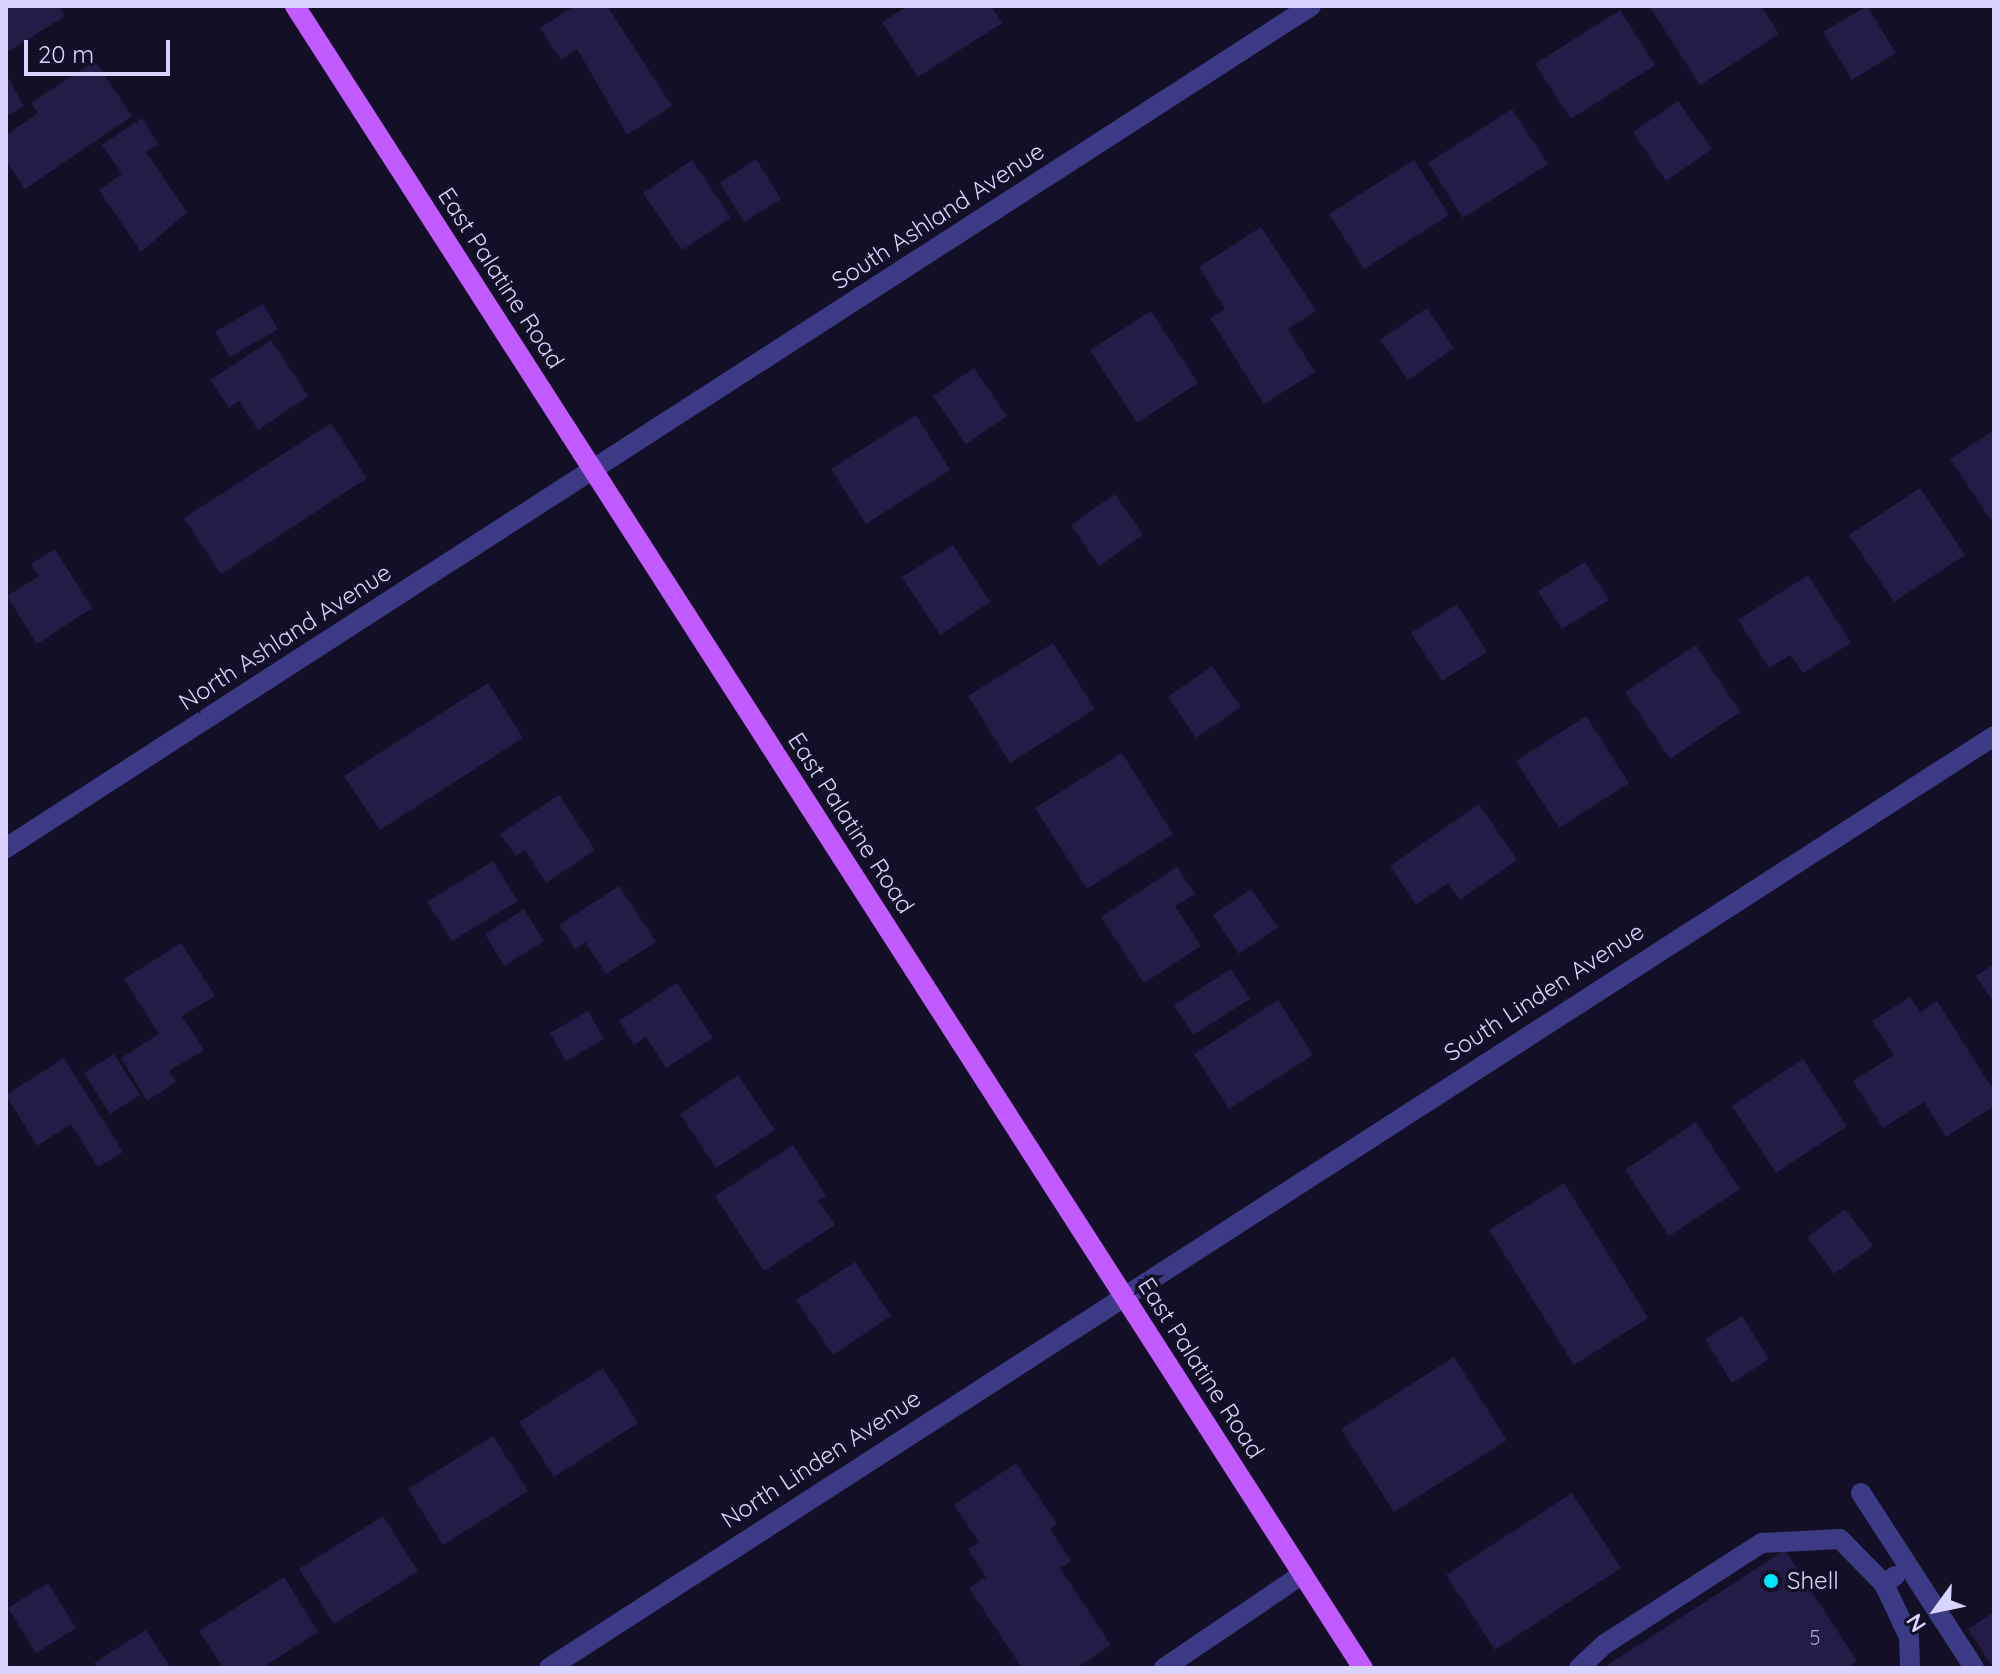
<!DOCTYPE html>
<html>
<head>
<meta charset="utf-8">
<style>
  body { margin:0 }
  #map { position:relative; width:2000px; height:1674px; overflow:hidden; background:#130f26; font-family:Quicksand,sans-serif }
  div>[style] { position:absolute }
  .building>* { inset:0; background:#241b47 }
  .minor>* { height:20px; margin:-10px; padding:0 10px; transform-origin:10px; border-radius:10px; background:#3d3a85 }
  .major>* { height:20px; margin:-10px; padding:0 10px; transform-origin:10px; border-radius:10px; background:#c25bff }
  .dots>* { width:22px; height:22px; translate:-50% -50%; box-sizing:border-box; border:4px solid #130f26; border-radius:50% }
  span { translate:-50% -50%; white-space:nowrap; text-align:center; line-height:1.15; -webkit-text-stroke:7px #130f26; paint-order:stroke }
  .number-label { font-size:20px; color:#aca6d1 }
  .number-label span { -webkit-text-stroke-width:0 }
  .street-label { font-size:24px; color:#d9d4ff }
  .poi-label { font-size:24px; color:#d9d4ff }
  .left { translate:0 -50%; text-align:left }
  .frame { position:absolute; inset:0; border:8px solid #d9d4ff; pointer-events:none }
  .north { position:absolute; left:1896px; top:1570px; width:80px; height:80px; -webkit-text-stroke:6px #130f26; paint-order:stroke; rotate:237deg; font-size:22px; font-weight:700; line-height:32px; text-align:center; color:#d9d4ff }
  .north::after { content:''; display:block; margin:auto; width:28px; height:36px; background:#d9d4ff; clip-path:polygon(50% 0,100% 100%,50% 72%,0 100%) }
  .scale { position:absolute; left:24px; top:40px; width:146px; height:36px; box-sizing:border-box; border:4px solid #d9d4ff; border-top:0; padding-left:10px; font-size:24px; line-height:28px; white-space:nowrap; color:#d9d4ff; -webkit-text-stroke:6px #130f26; paint-order:stroke }
</style>
</head>
<body>
<div id="map">
  <div class="building">
    <i style="clip-path:polygon(6px 6px,59px 6px,65px 16px,6px 53px)"></i>
    <i style="clip-path:polygon(574px 6px,607px 6px,672px 106px,627px 135px,577px 49px,561px 60px,540px 28px)"></i>
    <i style="clip-path:polygon(908px 6px,991px 6px,1002px 23px,918px 77px,882px 22px)"></i>
    <i style="clip-path:polygon(1649px 6px,1761px 6px,1779px 34px,1700px 85px)"></i>
    <i style="clip-path:polygon(1867px 6px,1896px 53px,1852px 80px,1823px 32px)"></i>
    <i style="clip-path:polygon(1620px 10px,1655px 65px,1571px 119px,1535px 64px)"></i>
    <i style="clip-path:polygon(95px 61px,132px 116px,25px 189px,6px 161px,6px 135px,38px 113px,31px 103px)"></i>
    <i style="clip-path:polygon(6px 74px,24px 106px,6px 117px)"></i>
    <i style="clip-path:polygon(1678px 101px,1712px 149px,1666px 181px,1633px 132px)"></i>
    <i style="clip-path:polygon(1512px 109px,1548px 164px,1463px 218px,1428px 163px)"></i>
    <i style="clip-path:polygon(142px 118px,158px 144px,146px 152px,187px 212px,141px 252px,99px 190px,122px 174px,102px 145px)"></i>
    <i style="clip-path:polygon(756px 159px,781px 199px,744px 222px,720px 183px)"></i>
    <i style="clip-path:polygon(692px 160px,731px 218px,682px 250px,643px 193px)"></i>
    <i style="clip-path:polygon(1414px 160px,1449px 215px,1364px 269px,1329px 214px)"></i>
    <i style="clip-path:polygon(1261px 227px,1316px 311px,1288px 329px,1315px 372px,1264px 404px,1210px 318px,1225px 309px,1199px 267px)"></i>
    <i style="clip-path:polygon(263px 304px,278px 329px,230px 357px,215px 332px)"></i>
    <i style="clip-path:polygon(1427px 308px,1454px 348px,1408px 380px,1380px 340px)"></i>
    <i style="clip-path:polygon(1151px 311px,1198px 383px,1137px 423px,1090px 350px)"></i>
    <i style="clip-path:polygon(271px 340px,308px 396px,258px 430px,239px 401px,229px 408px,210px 380px)"></i>
    <i style="clip-path:polygon(974px 368px,1007px 416px,966px 444px,933px 396px)"></i>
    <i style="clip-path:polygon(916px 415px,950px 470px,866px 524px,831px 469px)"></i>
    <i style="clip-path:polygon(331px 423px,367px 478px,221px 574px,184px 518px)"></i>
    <i style="clip-path:polygon(1994px 430px,1994px 525px,1950px 459px)"></i>
    <i style="clip-path:polygon(1920px 488px,1965px 555px,1894px 602px,1849px 535px)"></i>
    <i style="clip-path:polygon(1115px 494px,1143px 535px,1099px 566px,1071px 525px)"></i>
    <i style="clip-path:polygon(953px 545px,990px 602px,940px 635px,902px 577px)"></i>
    <i style="clip-path:polygon(55px 549px,92px 608px,37px 644px,7px 596px,39px 576px,31px 564px)"></i>
    <i style="clip-path:polygon(1585px 562px,1609px 600px,1562px 629px,1538px 591px)"></i>
    <i style="clip-path:polygon(1808px 575px,1851px 643px,1803px 673px,1790px 655px,1769px 668px,1738px 620px)"></i>
    <i style="clip-path:polygon(1457px 604px,1487px 652px,1442px 681px,1411px 633px)"></i>
    <i style="clip-path:polygon(1053px 643px,1095px 709px,1010px 763px,968px 696px)"></i>
    <i style="clip-path:polygon(1696px 645px,1740px 712px,1670px 759px,1625px 692px)"></i>
    <i style="clip-path:polygon(1212px 666px,1241px 707px,1196px 738px,1168px 697px)"></i>
    <i style="clip-path:polygon(488px 683px,523px 738px,380px 830px,344px 776px)"></i>
    <i style="clip-path:polygon(1586px 716px,1629px 783px,1559px 828px,1516px 761px)"></i>
    <i style="clip-path:polygon(1122px 753px,1173px 834px,1087px 889px,1035px 808px)"></i>
    <i style="clip-path:polygon(559px 795px,595px 850px,546px 883px,525px 850px,516px 856px,500px 834px)"></i>
    <i style="clip-path:polygon(1479px 804px,1517px 860px,1460px 900px,1448px 883px,1416px 905px,1390px 866px)"></i>
    <i style="clip-path:polygon(493px 861px,518px 901px,452px 941px,427px 902px)"></i>
    <i style="clip-path:polygon(1177px 867px,1195px 894px,1175px 906px,1201px 946px,1144px 983px,1101px 917px)"></i>
    <i style="clip-path:polygon(619px 886px,656px 942px,606px 974px,585px 942px,575px 949px,559px 925px)"></i>
    <i style="clip-path:polygon(1251px 889px,1278px 927px,1239px 954px,1213px 915px)"></i>
    <i style="clip-path:polygon(524px 909px,544px 941px,504px 966px,485px 934px)"></i>
    <i style="clip-path:polygon(181px 943px,215px 996px,182px 1016px,204px 1050px,169px 1071px,176px 1082px,147px 1101px,121px 1058px,159px 1034px,124px 979px)"></i>
    <i style="clip-path:polygon(1994px 964px,1994px 1003px,1976px 976px)"></i>
    <i style="clip-path:polygon(1231px 969px,1250px 999px,1193px 1035px,1174px 1005px)"></i>
    <i style="clip-path:polygon(677px 983px,713px 1038px,666px 1068px,646px 1037px,634px 1045px,619px 1021px)"></i>
    <i style="clip-path:polygon(1910px 997px,1920px 1012px,1937px 1001px,1994px 1091px,1994px 1106px,1946px 1137px,1924px 1102px,1883px 1128px,1853px 1081px,1894px 1055px,1872px 1021px)"></i>
    <i style="clip-path:polygon(1278px 1000px,1313px 1055px,1229px 1109px,1194px 1054px)"></i>
    <i style="clip-path:polygon(588px 1011px,604px 1039px,566px 1061px,550px 1033px)"></i>
    <i style="clip-path:polygon(114px 1054px,140px 1095px,110px 1114px,84px 1073px)"></i>
    <i style="clip-path:polygon(64px 1058px,123px 1152px,98px 1167px,71px 1124px,37px 1146px,6px 1095px)"></i>
    <i style="clip-path:polygon(1803px 1059px,1847px 1126px,1776px 1173px,1732px 1106px)"></i>
    <i style="clip-path:polygon(738px 1075px,775px 1130px,716px 1168px,680px 1114px)"></i>
    <i style="clip-path:polygon(1696px 1122px,1740px 1189px,1669px 1236px,1625px 1170px)"></i>
    <i style="clip-path:polygon(793px 1145px,826px 1196px,818px 1201px,835px 1225px,764px 1271px,715px 1196px)"></i>
    <i style="clip-path:polygon(1564px 1183px,1648px 1318px,1574px 1365px,1489px 1230px)"></i>
    <i style="clip-path:polygon(1845px 1209px,1873px 1246px,1834px 1274px,1807px 1237px)"></i>
    <i style="clip-path:polygon(855px 1262px,891px 1316px,833px 1355px,796px 1300px)"></i>
    <i style="clip-path:polygon(1742px 1316px,1769px 1359px,1732px 1383px,1705px 1339px)"></i>
    <i style="clip-path:polygon(1454px 1357px,1507px 1440px,1394px 1512px,1341px 1429px)"></i>
    <i style="clip-path:polygon(603px 1368px,638px 1423px,554px 1477px,519px 1422px)"></i>
    <i style="clip-path:polygon(493px 1436px,528px 1491px,443px 1545px,408px 1489px)"></i>
    <i style="clip-path:polygon(1016px 1463px,1057px 1524px,1050px 1529px,1071px 1561px,1060px 1568px,1111px 1645px,1076px 1668px,1022px 1668px,969px 1588px,986px 1577px,968px 1549px,979px 1542px,954px 1505px)"></i>
    <i style="clip-path:polygon(1572px 1493px,1621px 1568px,1495px 1650px,1446px 1575px)"></i>
    <i style="clip-path:polygon(383px 1516px,418px 1571px,334px 1624px,299px 1569px)"></i>
    <i style="clip-path:polygon(1785px 1550px,1857px 1661px,1846px 1668px,1603px 1668px)"></i>
    <i style="clip-path:polygon(284px 1577px,318px 1632px,262px 1668px,223px 1668px,199px 1631px)"></i>
    <i style="clip-path:polygon(48px 1583px,76px 1628px,36px 1653px,8px 1608px)"></i>
    <i style="clip-path:polygon(1994px 1612px,1994px 1668px,1993px 1668px,1968px 1629px)"></i>
    <i style="clip-path:polygon(146px 1630px,171px 1668px,97px 1668px,94px 1663px)"></i>
  </div>
  <div class="minor">
    <i style="left:6px;top:848px;width:1553px;rotate:-32.83deg"></i>
    <i style="left:1861px;top:1493px;width:208px;rotate:57.1deg"></i>
    <i style="left:1895px;top:1576px;width:14px;rotate:144deg"></i>
    <i style="left:1884px;top:1584px;width:59px;rotate:64.7deg"></i>
    <i style="left:1909px;top:1637px;width:31px;rotate:88deg"></i>
    <i style="left:549px;top:1668px;width:1719px;rotate:-32.82deg"></i>
    <i style="left:1164px;top:1668px;width:168px;rotate:-34.1deg"></i>
    <i style="left:1579px;top:1668px;width:35px;rotate:-43deg"></i>
    <i style="left:1605px;top:1644px;width:187px;rotate:-32.8deg"></i>
    <i style="left:1762px;top:1543px;width:78px;rotate:-2.9deg"></i>
    <i style="left:1840px;top:1539px;width:63px;rotate:45.6deg"></i>
  </div>
  <div class="major">
    <i style="left:295px;top:6px;width:1976px;rotate:57.28deg"></i>
  </div>
  <div class="dots">
    <i style="left:1771px;top:1581px;background:#00e5ff"></i>
  </div>
  <div class="number-label">
    <span style="left:1815px;top:1637px">5</span>
  </div>
  <div class="street-label">
    <span style="left:938px;top:216px;rotate:-33deg">South Ashland Avenue</span>
    <span style="left:501px;top:278px;rotate:57deg">East Palatine Road</span>
    <span style="left:285px;top:637px;rotate:-33deg">North Ashland Avenue</span>
    <span style="left:851px;top:823px;rotate:57deg">East Palatine Road</span>
    <span style="left:1544px;top:992px;rotate:-33deg">South Linden Avenue</span>
    <span style="left:1201px;top:1368px;rotate:57deg">East Palatine Road</span>
    <span style="left:821px;top:1459px;rotate:-33deg">North Linden Avenue</span>
  </div>
  <div class="poi-label">
    <span class="left" style="left:1787px;top:1581px">Shell</span>
  </div>
  <div class="frame"></div>
  <div class="north">N</div>
  <div class="scale">20 m</div>
</div>
</body>
</html>
